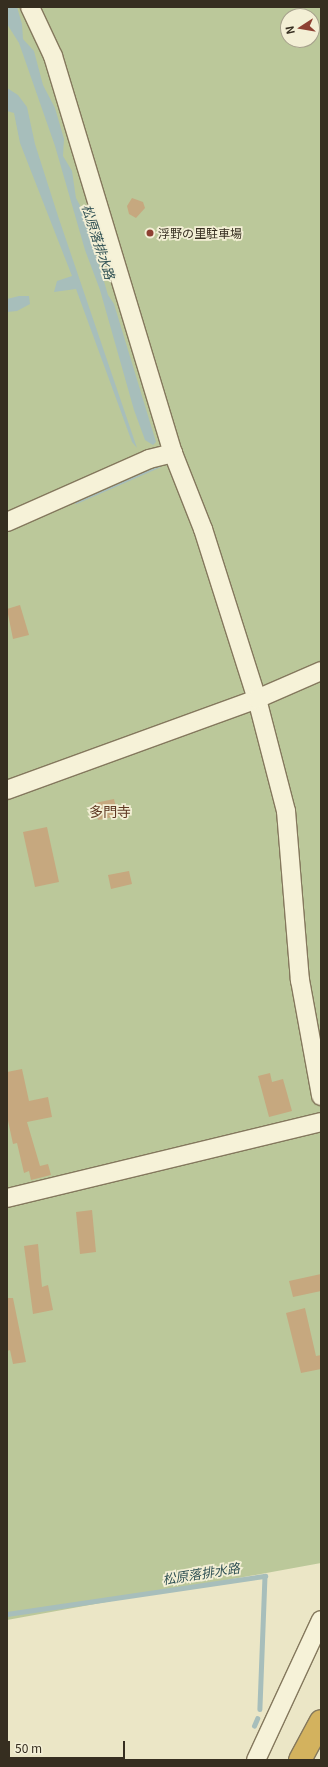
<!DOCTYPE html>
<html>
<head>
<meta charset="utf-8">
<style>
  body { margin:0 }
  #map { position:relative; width:328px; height:1767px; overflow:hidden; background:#ebe6c6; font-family:Georgia,"Noto Sans JP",serif }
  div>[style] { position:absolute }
  .green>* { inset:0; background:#bbc89a }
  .water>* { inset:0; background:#a7bebb }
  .stream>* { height:4.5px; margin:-2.25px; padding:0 2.25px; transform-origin:2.25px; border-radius:2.25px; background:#a7bebb }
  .building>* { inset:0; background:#c6a87f }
  .roads { filter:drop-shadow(1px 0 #84785d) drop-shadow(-1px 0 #84785d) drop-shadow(0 1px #84785d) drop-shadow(0 -1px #84785d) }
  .minor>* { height:18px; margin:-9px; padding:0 9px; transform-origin:9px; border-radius:9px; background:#f6f2d8 }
  .highway>* { height:22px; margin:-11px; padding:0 11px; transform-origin:11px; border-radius:11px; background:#d3b25e }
  .dots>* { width:11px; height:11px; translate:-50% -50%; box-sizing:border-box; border:2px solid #f3efd5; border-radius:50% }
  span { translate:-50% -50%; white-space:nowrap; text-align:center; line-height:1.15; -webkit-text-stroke:3.5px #f3efd5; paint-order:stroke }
  .poi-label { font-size:12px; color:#362e20 }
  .left { translate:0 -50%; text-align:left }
  .water-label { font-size:13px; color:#305154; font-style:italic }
  .quarter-label { font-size:14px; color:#5f3923 }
  .frame { position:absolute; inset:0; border:8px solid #362e20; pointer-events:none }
  .north { position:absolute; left:280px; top:8px; width:40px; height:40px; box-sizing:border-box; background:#f3efd5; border:1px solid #a7a28d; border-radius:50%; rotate:258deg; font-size:11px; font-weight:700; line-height:16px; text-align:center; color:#362e20 }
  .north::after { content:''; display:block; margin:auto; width:14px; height:18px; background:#8e4032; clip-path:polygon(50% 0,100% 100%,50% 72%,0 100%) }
  .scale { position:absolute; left:8px; top:1741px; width:117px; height:18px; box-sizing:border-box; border:2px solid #362e20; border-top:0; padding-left:5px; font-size:12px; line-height:14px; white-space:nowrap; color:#362e20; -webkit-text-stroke:3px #f3efd5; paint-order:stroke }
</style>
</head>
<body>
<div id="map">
  <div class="green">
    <i style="clip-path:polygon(evenodd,7px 7px,321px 7px,321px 1563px,7px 1620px,7px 7px,288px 16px,312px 16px,312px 40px,288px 40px,288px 16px)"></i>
  </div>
  <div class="water">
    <i style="clip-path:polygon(7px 7px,17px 7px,22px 24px,23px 39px,34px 51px,43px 85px,55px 108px,64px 139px,63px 156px,72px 171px,76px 198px,84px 213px,108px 295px,114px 304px,156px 442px,153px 445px,145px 440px,134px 410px,100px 290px,85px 250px,55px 146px,19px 43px,7px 24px)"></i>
    <i style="clip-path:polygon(7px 88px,18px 95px,27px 107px,35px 144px,58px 216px,137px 448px,132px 442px,76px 289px,54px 292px,57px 281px,72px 276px,20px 143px,14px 113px,7px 111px)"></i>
    <i style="clip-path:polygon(19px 296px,29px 296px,30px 304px,17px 311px,7px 312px,7px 299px)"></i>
  </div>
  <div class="stream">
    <i style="left:76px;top:501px;width:90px;rotate:-23.7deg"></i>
    <i style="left:7px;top:1614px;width:261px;rotate:-8.4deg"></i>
    <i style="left:265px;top:1576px;width:133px;rotate:92.2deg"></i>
    <i style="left:254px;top:1726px;width:8px;rotate:-67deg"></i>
  </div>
  <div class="building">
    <i style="clip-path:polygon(132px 198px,143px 202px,145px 208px,136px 218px,129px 214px,127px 206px)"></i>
    <i style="clip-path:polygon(20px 605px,29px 635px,13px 639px,7px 609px)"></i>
    <i style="clip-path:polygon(114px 799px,118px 816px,98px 820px,95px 803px)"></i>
    <i style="clip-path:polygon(47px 827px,59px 882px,35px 887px,23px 832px)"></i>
    <i style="clip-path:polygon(129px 871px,132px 884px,111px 889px,108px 875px)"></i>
    <i style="clip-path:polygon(22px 1069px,29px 1101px,48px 1097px,52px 1117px,27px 1122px,40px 1166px,48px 1164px,51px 1175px,31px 1180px,29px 1171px,24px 1173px,17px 1143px,13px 1144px,7px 1116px,7px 1072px)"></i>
    <i style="clip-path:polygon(270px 1073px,272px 1082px,283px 1079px,292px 1111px,269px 1117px,258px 1076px)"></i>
    <i style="clip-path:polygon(92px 1210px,96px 1252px,80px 1254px,76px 1212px)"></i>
    <i style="clip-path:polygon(38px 1244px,42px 1287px,48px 1285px,53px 1310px,33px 1314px,24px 1246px)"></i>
    <i style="clip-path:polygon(321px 1274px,321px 1291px,293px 1297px,289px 1281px)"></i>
    <i style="clip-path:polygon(7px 1298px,13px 1298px,26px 1362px,13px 1364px,10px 1350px,7px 1351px)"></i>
    <i style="clip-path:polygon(305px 1308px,316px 1356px,321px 1355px,321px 1369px,301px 1373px,286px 1313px)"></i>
  </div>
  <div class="roads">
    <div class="minor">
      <i style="left:30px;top:7px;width:54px;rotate:64.9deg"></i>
      <i style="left:53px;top:56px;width:415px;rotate:73.2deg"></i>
      <i style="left:173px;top:453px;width:82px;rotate:68.5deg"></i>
      <i style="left:203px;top:529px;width:178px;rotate:72.4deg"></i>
      <i style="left:257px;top:699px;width:116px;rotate:75.5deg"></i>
      <i style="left:286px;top:811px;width:170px;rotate:85.3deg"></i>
      <i style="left:300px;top:980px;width:118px;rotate:79.7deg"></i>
      <i style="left:7px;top:522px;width:155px;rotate:-23.9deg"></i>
      <i style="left:149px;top:459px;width:25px;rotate:-14deg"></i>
      <i style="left:7px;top:790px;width:266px;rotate:-20deg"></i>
      <i style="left:257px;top:699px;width:70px;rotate:-23.6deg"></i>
      <i style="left:7px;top:1198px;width:323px;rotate:-13.6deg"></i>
      <i style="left:256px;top:1760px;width:154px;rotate:-65.1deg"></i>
    </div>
    <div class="highway">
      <i style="left:300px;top:1760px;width:44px;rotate:-61.7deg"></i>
    </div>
  </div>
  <div class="dots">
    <i style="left:150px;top:233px;background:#8e4032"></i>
  </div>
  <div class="poi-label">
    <span class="left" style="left:158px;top:233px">浮野の里駐車場</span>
  </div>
  <div class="water-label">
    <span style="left:98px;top:242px;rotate:72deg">松原落排水路</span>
    <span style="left:201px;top:1574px;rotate:-9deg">松原落排水路</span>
  </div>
  <div class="quarter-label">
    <span style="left:110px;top:811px">多門寺</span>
  </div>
  <div class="frame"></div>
  <div class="north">N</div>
  <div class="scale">50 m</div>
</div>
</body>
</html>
